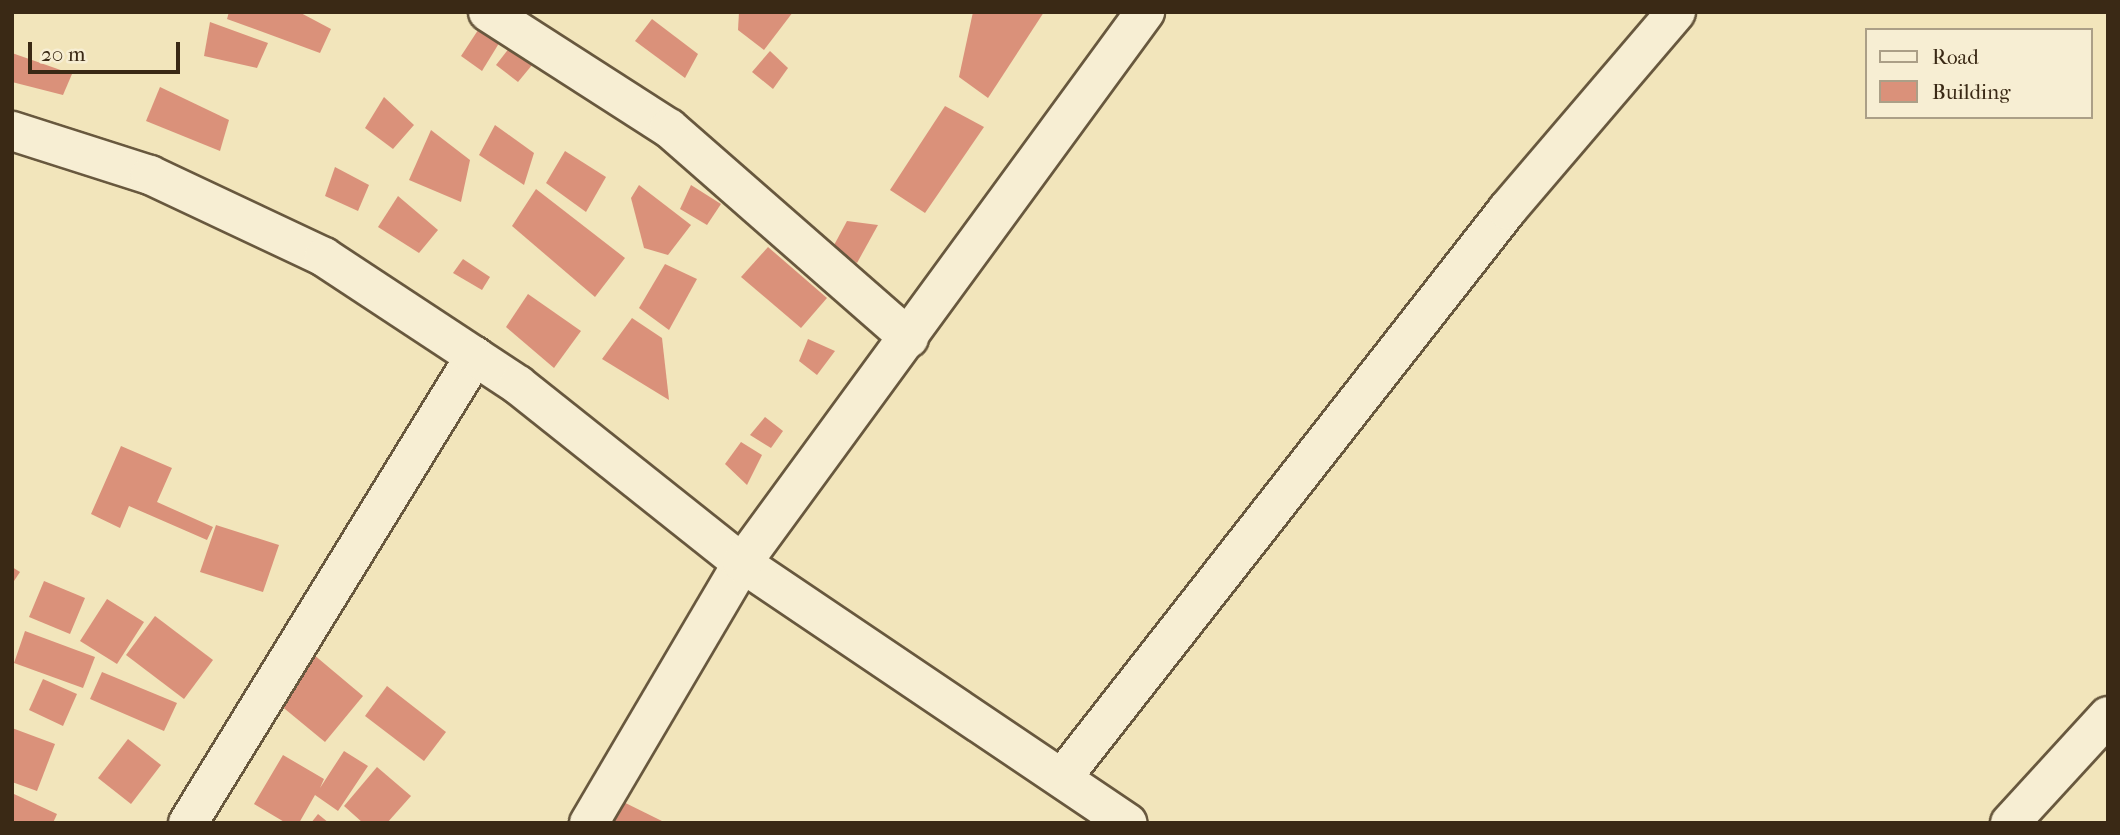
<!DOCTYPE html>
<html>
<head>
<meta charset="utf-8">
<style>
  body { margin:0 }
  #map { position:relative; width:2120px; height:835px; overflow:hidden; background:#f2e5bb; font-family:"IM FELL French Canon",serif }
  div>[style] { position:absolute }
  .building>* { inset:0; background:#da917a }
  .roads { filter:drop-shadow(2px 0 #68583e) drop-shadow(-2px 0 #68583e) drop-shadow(0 2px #68583e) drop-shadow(0 -2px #68583e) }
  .street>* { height:38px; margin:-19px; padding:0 19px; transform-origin:19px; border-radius:19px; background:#f7eed3 }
  .secondary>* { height:38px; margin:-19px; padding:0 19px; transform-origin:19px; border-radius:19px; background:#f7eed3 }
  span { translate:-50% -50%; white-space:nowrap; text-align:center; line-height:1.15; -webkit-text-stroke:5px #f7eed3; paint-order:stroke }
  .frame { position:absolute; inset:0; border:14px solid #3a2915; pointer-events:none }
  .legend { position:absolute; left:1865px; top:28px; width:228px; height:91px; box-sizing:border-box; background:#f7eed3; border:2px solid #ab9f87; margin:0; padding:9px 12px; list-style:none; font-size:21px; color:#3a2915 }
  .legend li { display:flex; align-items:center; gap:14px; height:35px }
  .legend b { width:35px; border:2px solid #ab9f87 }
  .scale { position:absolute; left:28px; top:42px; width:152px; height:32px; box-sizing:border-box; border:4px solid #3a2915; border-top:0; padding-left:9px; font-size:21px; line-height:24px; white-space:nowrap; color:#3a2915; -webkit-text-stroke:5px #f7eed3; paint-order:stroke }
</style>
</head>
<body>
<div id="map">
  <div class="building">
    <i style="clip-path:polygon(229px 12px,299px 12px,331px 29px,320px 53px,227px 19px)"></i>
    <i style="clip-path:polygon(739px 12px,793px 12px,764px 50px,738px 30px)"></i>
    <i style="clip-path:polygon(973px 12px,1044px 12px,988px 98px,959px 77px)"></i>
    <i style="clip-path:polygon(652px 19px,698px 54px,685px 78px,635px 41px)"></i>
    <i style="clip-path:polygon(210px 22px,268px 43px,257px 68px,204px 56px)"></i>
    <i style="clip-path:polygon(482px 24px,501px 40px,482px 71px,461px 56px)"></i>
    <i style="clip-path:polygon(514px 42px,537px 59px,518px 82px,496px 65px)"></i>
    <i style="clip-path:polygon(770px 51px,788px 68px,773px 89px,752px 72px)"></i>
    <i style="clip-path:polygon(12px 53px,72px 74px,63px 95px,12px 82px)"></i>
    <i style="clip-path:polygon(160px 87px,229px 120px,220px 151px,146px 121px)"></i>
    <i style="clip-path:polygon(384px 97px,414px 125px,393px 149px,365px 128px)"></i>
    <i style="clip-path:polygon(945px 106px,984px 127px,925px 213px,890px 190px)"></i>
    <i style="clip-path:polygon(495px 125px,534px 153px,524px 185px,479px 155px)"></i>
    <i style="clip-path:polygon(431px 130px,470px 160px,461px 202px,409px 180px)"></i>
    <i style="clip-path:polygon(565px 151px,606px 177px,586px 212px,546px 183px)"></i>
    <i style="clip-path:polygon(335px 167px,369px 185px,358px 211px,325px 196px)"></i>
    <i style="clip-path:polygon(639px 185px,691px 225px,668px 255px,644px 248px,631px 198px)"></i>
    <i style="clip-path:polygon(691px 185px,721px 204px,707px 225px,680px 209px)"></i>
    <i style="clip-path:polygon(536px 189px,625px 258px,595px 297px,512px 226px)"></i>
    <i style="clip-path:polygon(398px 196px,438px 230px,419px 253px,378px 227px)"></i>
    <i style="clip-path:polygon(847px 221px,878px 225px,857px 263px,833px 247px)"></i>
    <i style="clip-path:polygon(768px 247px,827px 298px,801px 328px,741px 277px)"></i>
    <i style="clip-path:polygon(463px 259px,490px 277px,482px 290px,453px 273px)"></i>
    <i style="clip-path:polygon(665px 264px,697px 279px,669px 330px,639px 308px)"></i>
    <i style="clip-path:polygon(528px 294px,581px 331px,554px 368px,506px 327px)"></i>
    <i style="clip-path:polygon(632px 318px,662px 338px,669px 400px,602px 359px)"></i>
    <i style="clip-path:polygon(808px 339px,835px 351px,817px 375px,799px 361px)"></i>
    <i style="clip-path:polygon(765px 417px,783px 431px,771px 448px,750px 435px)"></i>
    <i style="clip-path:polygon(741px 442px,762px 455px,747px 485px,725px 464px)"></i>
    <i style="clip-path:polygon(121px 446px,172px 468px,157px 502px,213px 527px,207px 540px,129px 506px,120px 528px,91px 514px)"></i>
    <i style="clip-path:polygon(216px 525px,279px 545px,263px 592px,200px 572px)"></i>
    <i style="clip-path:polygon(12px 567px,20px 572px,12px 584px)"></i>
    <i style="clip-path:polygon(44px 581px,85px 598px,70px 634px,29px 617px)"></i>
    <i style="clip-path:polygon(107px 599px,144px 622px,117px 664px,80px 641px)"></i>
    <i style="clip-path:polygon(155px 616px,213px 660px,184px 699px,126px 655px)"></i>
    <i style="clip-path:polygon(25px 631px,95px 657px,83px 688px,14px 663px)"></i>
    <i style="clip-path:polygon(307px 649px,363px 696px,325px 742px,268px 695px)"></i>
    <i style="clip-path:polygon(102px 672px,177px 703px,164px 731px,90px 699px)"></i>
    <i style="clip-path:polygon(43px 679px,77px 694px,63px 726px,29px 710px)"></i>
    <i style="clip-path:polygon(387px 686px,446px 732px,424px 761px,365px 716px)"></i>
    <i style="clip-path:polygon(12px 728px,55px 744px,37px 791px,12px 782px)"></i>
    <i style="clip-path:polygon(128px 739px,161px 765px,131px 804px,98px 778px)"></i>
    <i style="clip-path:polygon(344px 751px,368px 766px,338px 811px,315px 795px,299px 823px,286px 823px,254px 804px,283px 755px,324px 779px,320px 788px)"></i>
    <i style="clip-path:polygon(377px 767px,411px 796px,387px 823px,363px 823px,344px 806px)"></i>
    <i style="clip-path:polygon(593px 787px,666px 823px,575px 823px)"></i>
    <i style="clip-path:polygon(14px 794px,57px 814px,53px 823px,12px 823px)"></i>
    <i style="clip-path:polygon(318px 814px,329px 823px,311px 823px)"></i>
  </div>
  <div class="roads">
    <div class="street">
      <i style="left:488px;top:12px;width:215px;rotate:32.7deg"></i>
      <i style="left:669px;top:128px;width:319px;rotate:41.2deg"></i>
      <i style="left:1062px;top:778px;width:722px;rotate:-51.92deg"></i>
      <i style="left:1507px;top:210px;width:260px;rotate:-49.5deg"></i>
      <i style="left:188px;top:823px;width:548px;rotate:-58.43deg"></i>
      <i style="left:589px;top:823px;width:302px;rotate:-59.5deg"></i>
      <i style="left:2010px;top:823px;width:145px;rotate:-47.5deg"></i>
    </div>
    <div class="secondary">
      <i style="left:12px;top:131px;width:145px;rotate:17.7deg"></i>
      <i style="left:150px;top:175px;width:192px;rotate:25.2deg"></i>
      <i style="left:324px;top:257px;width:232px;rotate:33.4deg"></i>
      <i style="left:518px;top:385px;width:286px;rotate:38.5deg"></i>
      <i style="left:742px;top:563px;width:465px;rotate:34deg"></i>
      <i style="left:742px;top:563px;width:683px;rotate:-53.82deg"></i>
    </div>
  </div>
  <div class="frame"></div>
  <ul class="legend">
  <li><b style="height:9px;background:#f7eed3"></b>Road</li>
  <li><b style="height:19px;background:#da917a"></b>Building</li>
  </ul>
  <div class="scale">20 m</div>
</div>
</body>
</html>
